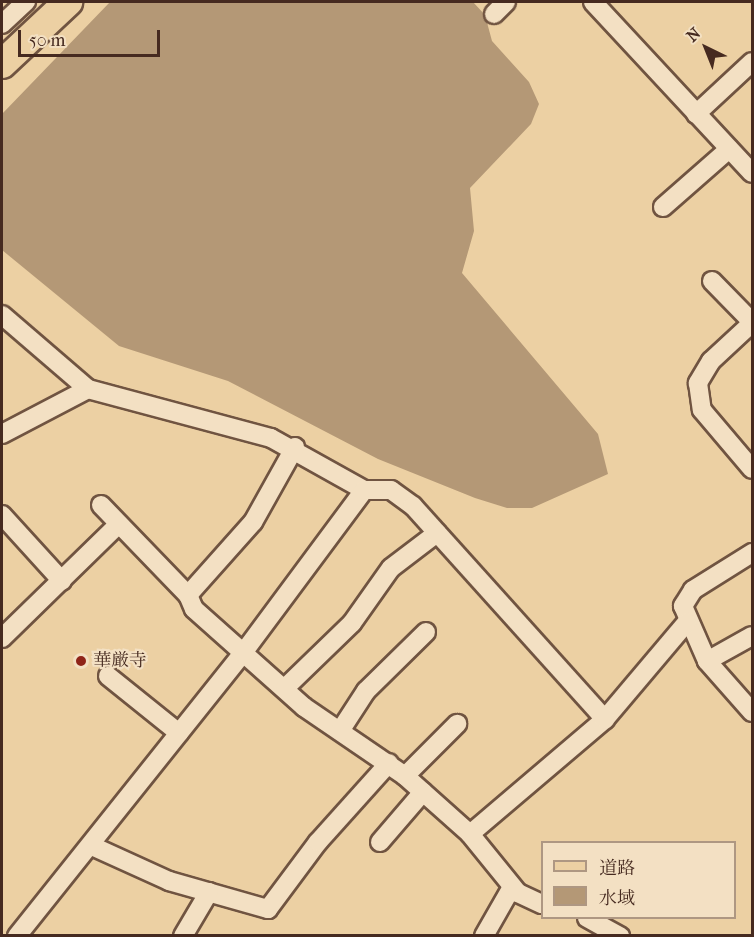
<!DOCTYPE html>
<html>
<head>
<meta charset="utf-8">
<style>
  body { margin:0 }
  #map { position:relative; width:754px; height:937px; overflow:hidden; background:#ecd0a3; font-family:"IM FELL French Canon","Noto Serif JP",serif }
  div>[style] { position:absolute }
  .water>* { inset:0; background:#b49876 }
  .roads { filter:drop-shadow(2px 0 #705441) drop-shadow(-2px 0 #705441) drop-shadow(0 2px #705441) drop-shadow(0 -2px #705441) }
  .street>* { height:18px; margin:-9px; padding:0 9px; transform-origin:9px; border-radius:9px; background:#f3e0c3 }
  .primary>* { height:28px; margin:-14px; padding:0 14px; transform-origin:14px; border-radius:14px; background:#ecd0a3 }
  .dots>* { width:16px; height:16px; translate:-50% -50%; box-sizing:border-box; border:3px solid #f3e0c3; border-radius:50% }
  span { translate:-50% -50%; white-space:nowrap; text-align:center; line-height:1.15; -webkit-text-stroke:4.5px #f3e0c3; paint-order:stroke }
  .poi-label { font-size:18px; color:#462a20 }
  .left { translate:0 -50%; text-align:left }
  .frame { position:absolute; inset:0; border:3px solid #462a20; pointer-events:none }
  .legend { position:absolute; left:541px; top:841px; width:195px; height:78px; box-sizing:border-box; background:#f3e0c3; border:2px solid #ae9782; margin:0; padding:8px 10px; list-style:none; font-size:18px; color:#462a20 }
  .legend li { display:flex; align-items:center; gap:12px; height:30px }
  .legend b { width:30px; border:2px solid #ae9782 }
  .north { position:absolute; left:676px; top:18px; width:60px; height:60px; -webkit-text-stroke:4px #f3e0c3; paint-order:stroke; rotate:317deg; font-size:16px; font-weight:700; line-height:24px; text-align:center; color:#462a20 }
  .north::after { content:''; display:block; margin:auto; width:21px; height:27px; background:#462a20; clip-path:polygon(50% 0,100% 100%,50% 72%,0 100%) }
  .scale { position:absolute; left:18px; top:30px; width:142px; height:27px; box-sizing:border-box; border:3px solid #462a20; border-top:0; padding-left:8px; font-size:18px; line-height:21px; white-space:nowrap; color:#462a20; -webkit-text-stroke:4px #f3e0c3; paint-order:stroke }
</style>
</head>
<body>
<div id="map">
  <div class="water">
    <i style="clip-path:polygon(110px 2px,473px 2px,485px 15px,492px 41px,529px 82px,539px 104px,531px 124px,470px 188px,474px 231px,462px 273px,598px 434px,608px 474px,532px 508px,507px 508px,475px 498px,378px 459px,228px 381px,119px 346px,2px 250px,2px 114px)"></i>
  </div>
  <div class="roads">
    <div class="street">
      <i style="left:593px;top:2px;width:233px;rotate:47.1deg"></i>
      <i style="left:494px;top:14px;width:17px;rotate:-45deg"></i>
      <i style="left:2px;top:24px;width:33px;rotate:-43deg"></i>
      <i style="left:696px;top:114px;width:76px;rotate:-42.9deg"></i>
      <i style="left:663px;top:207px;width:88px;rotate:-41.3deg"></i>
      <i style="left:712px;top:281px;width:57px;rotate:45.7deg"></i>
      <i style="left:2px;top:315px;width:113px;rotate:40.7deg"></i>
      <i style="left:88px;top:389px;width:189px;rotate:15deg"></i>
      <i style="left:271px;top:438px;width:107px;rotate:29.2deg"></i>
      <i style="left:752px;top:323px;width:56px;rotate:137.2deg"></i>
      <i style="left:711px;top:361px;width:26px;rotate:121deg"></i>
      <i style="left:698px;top:383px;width:27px;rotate:82deg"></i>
      <i style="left:702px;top:410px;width:77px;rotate:49.7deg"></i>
      <i style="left:2px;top:434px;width:97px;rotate:-27.6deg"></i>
      <i style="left:295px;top:447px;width:86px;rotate:119.2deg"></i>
      <i style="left:253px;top:522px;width:98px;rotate:131.7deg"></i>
      <i style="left:188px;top:595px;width:15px;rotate:67deg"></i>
      <i style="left:194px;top:609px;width:147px;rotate:41.7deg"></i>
      <i style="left:304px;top:707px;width:122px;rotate:34.3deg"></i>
      <i style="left:405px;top:776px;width:87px;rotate:41.7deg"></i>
      <i style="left:470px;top:834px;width:76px;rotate:50.9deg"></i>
      <i style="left:518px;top:893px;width:26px;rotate:25deg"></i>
      <i style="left:101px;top:505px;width:125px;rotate:46deg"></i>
      <i style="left:2px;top:515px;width:89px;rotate:47.7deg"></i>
      <i style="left:752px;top:553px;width:70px;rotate:147.9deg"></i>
      <i style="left:693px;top:590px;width:19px;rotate:122deg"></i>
      <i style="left:683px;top:606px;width:60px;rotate:66.4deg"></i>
      <i style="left:707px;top:661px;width:68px;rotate:48.6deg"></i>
      <i style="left:2px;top:638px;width:163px;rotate:-44.3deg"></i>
      <i style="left:707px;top:661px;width:51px;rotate:-29.1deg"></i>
      <i style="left:108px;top:676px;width:91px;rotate:38.8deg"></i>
      <i style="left:285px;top:688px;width:93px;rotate:-44.1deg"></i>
      <i style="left:352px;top:623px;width:67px;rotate:-54.7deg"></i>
      <i style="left:391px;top:568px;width:58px;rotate:-37.3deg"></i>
      <i style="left:340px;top:731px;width:48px;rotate:-57deg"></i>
      <i style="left:366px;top:691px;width:84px;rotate:-44.5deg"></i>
      <i style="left:405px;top:776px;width:74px;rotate:-45deg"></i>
      <i style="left:470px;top:834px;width:177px;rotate:-40.4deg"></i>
      <i style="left:605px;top:719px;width:127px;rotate:-49.8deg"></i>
      <i style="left:380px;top:842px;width:66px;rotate:-49.3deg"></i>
      <i style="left:92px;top:846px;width:85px;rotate:24.4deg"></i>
      <i style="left:169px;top:881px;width:103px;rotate:15.8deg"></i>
      <i style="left:268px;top:909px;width:84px;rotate:-53.3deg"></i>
      <i style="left:318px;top:842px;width:106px;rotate:-48.1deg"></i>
      <i style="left:587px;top:918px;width:38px;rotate:29deg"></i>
      <i style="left:17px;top:936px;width:362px;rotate:-51.4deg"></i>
      <i style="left:243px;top:653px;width:203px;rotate:-53.4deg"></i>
      <i style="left:364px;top:490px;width:27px"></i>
      <i style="left:391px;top:490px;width:27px;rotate:36deg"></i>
      <i style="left:413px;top:506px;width:287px;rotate:48deg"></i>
      <i style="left:183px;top:936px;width:51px;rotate:-59.4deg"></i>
      <i style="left:484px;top:936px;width:56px;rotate:-60.3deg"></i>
    </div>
    <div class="primary">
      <i style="left:2px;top:64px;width:91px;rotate:-43.2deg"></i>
    </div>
  </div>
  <div class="dots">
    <i style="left:81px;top:661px;background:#8f2418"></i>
  </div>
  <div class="poi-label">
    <span class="left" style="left:93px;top:661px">華厳寺</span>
  </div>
  <div class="frame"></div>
  <ul class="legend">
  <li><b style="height:8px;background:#ecd0a3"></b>道路</li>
  <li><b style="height:16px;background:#b49876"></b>水域</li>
  </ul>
  <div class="north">N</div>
  <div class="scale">50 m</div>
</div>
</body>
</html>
